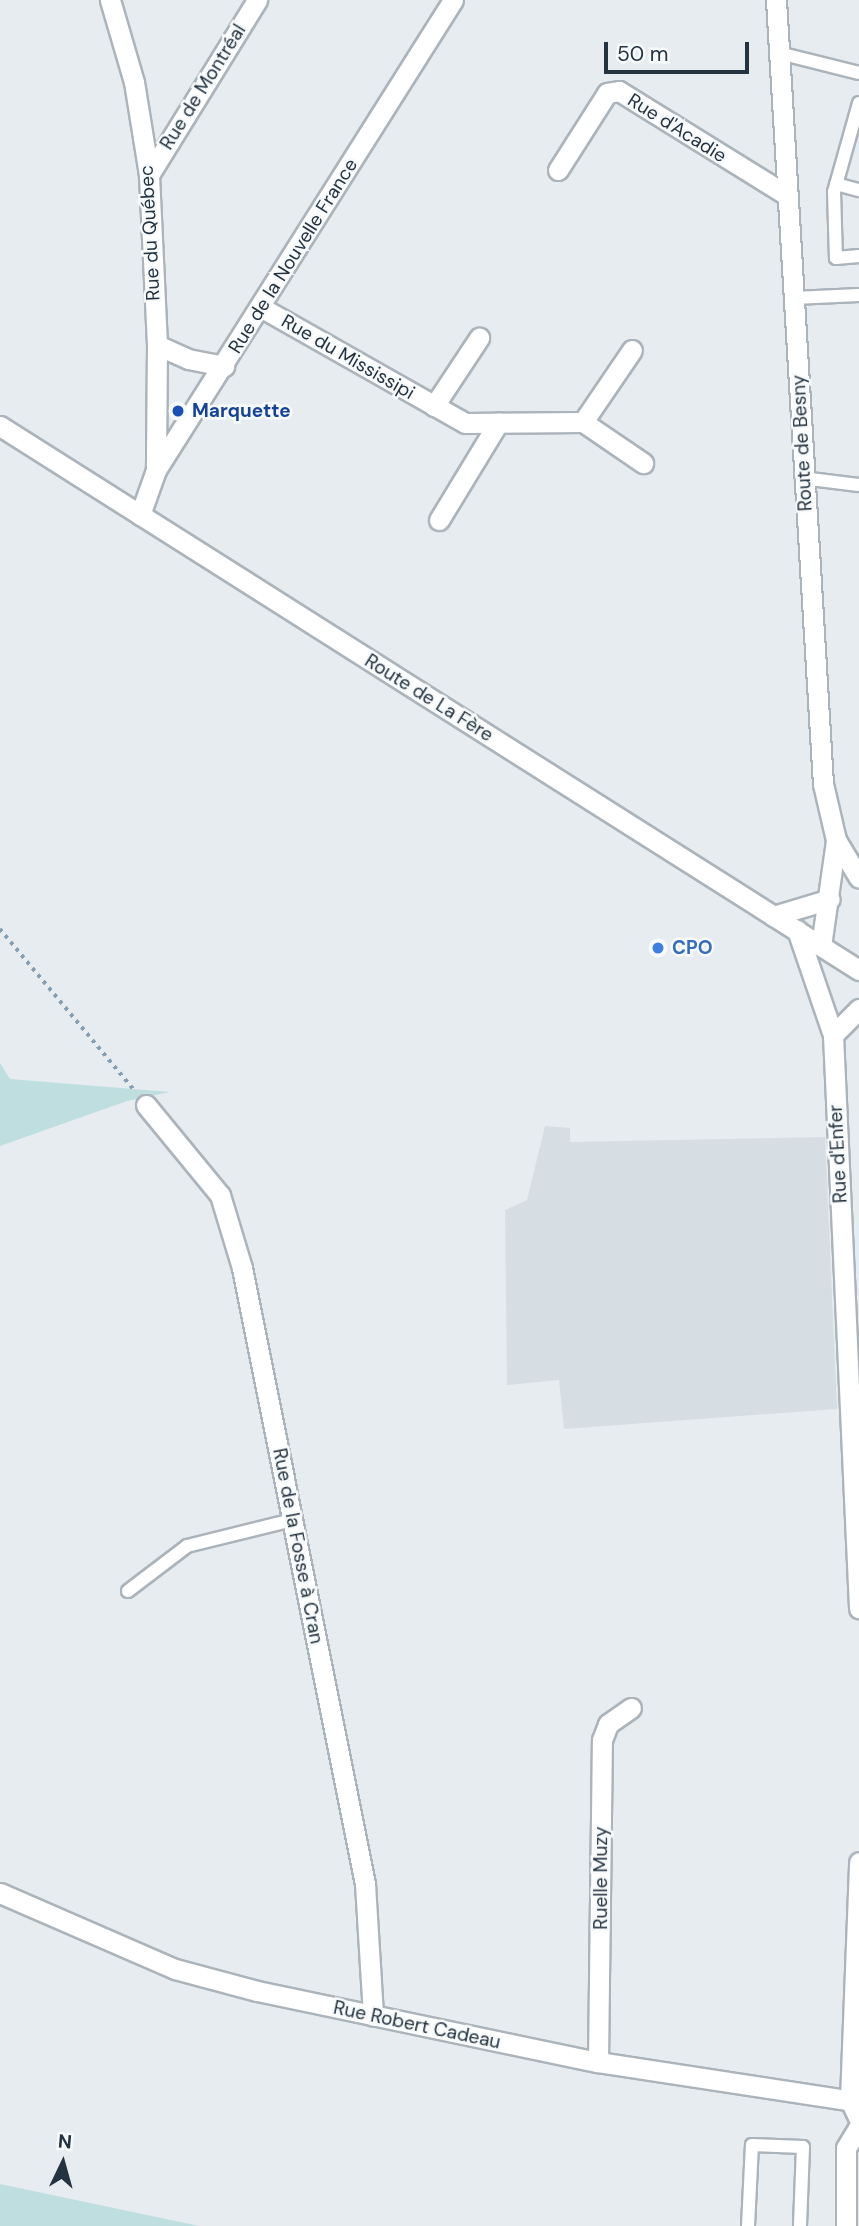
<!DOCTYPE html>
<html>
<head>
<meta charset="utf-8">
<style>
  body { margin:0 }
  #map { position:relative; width:859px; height:2226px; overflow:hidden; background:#e6ecef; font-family:"DM Sans",sans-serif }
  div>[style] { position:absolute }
  .built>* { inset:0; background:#d7dee3 }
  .green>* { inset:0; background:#bfdedf }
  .path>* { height:3.5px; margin-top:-1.75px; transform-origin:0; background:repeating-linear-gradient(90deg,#869eb2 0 3.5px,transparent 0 8.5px) }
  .roads { filter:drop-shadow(2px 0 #acb4bb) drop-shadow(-2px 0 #acb4bb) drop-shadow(0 2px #acb4bb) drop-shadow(0 -2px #acb4bb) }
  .service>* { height:12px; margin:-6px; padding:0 6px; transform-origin:6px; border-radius:6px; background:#fff }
  .minor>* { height:19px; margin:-9.5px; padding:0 9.5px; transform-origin:9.5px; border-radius:9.5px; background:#fff }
  .tertiary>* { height:19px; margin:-9.5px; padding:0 9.5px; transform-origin:9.5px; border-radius:9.5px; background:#fff }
  .secondary>* { height:19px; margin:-9.5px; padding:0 9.5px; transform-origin:9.5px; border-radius:9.5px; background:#fff }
  .dots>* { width:19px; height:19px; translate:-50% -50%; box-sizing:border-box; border:4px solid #f7fafb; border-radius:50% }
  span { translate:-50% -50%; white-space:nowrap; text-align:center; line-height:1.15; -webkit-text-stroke:5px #f7fafb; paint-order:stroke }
  .street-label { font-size:19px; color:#243341 }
  .transit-label { font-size:19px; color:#164399; font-weight:700 }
  .left { translate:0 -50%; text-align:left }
  .shop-label { font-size:19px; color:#366cbe; font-weight:700 }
  .north { position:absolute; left:28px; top:2128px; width:70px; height:70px; -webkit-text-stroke:5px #f7fafb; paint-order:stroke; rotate:5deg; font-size:19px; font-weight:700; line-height:28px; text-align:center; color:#243341 }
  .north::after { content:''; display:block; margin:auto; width:24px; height:32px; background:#243341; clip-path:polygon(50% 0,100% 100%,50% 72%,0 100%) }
  .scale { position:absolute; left:604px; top:42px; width:145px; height:32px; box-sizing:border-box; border:4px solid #243341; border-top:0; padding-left:9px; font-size:21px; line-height:24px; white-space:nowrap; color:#243341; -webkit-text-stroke:5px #f7fafb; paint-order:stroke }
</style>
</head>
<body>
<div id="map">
  <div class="built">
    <i style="clip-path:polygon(545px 1126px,570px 1128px,570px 1142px,825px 1137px,837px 1409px,564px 1429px,559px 1380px,507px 1385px,505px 1210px,527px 1200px)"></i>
  </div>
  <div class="green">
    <i style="clip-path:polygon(0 1063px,10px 1079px,170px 1092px,127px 1101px,0 1146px)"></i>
    <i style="clip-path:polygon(0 2184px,199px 2226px,0 2226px)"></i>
  </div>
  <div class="path">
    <i style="left:0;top:929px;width:211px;rotate:50.2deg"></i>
  </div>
  <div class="roads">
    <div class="service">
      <i style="left:779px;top:53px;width:82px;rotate:14deg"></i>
      <i style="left:859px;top:103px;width:92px;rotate:105.7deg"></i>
      <i style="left:834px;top:192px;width:66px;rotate:88.3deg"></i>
      <i style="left:836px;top:258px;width:23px;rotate:-5deg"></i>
      <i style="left:836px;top:184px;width:24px;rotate:15deg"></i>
      <i style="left:794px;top:298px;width:65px;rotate:-2.6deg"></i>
      <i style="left:802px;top:478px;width:57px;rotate:7deg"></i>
      <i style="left:128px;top:1591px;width:74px;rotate:-37.3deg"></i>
      <i style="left:187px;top:1546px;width:108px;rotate:-13.9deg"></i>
      <i style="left:748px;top:2226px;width:81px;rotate:-87.2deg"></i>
      <i style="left:752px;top:2145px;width:51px;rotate:2.2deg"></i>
      <i style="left:803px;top:2147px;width:79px;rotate:92.2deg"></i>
    </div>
    <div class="minor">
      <i style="left:110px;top:0;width:85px;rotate:73.7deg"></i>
      <i style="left:134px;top:82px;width:94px;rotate:80.8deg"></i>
      <i style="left:149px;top:175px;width:170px;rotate:87.3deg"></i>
      <i style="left:157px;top:345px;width:125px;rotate:90.5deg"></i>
      <i style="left:558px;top:170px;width:91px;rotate:-57.5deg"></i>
      <i style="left:607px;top:93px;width:12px;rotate:-9deg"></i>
      <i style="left:619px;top:91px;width:198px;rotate:31.8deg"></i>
      <i style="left:149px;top:175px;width:206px;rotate:-58.3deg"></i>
      <i style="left:262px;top:308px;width:233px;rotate:29.5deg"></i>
      <i style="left:465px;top:423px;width:118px;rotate:-0.5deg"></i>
      <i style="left:583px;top:422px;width:87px;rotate:-55.8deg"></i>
      <i style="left:157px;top:345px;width:34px;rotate:24deg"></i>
      <i style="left:188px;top:359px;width:37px;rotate:11deg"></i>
      <i style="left:434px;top:406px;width:82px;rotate:-56.5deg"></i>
      <i style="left:583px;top:422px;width:73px;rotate:34.3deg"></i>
      <i style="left:140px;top:515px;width:48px;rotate:-70.4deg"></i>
      <i style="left:156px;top:470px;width:556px;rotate:-57.71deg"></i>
      <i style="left:439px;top:520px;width:114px;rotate:-58.7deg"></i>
      <i style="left:146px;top:1105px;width:117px;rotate:50.6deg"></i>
      <i style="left:220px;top:1195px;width:76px;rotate:73.2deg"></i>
      <i style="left:242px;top:1268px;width:628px;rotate:78.71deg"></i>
      <i style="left:365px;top:1884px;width:132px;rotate:86.5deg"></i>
      <i style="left:598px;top:2062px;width:322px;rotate:-89.3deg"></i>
      <i style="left:602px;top:1740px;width:17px;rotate:-69deg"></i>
      <i style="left:608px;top:1724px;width:28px;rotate:-35deg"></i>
      <i style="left:846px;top:2226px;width:78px;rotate:-90deg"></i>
      <i style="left:846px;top:2148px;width:26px;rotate:-59deg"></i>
    </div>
    <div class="tertiary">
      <i style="left:797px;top:930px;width:111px;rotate:71.1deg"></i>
      <i style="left:833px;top:1035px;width:574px;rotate:87.4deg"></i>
      <i style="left:833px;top:1035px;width:37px;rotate:-45deg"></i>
      <i style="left:850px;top:2100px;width:238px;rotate:-87.8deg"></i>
    </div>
    <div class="secondary">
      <i style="left:776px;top:0;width:785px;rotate:86.57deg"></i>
      <i style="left:823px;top:784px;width:57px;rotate:76.9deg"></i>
      <i style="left:836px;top:840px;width:44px;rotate:58.8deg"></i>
      <i style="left:0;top:426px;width:1017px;rotate:32.35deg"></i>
      <i style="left:773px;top:916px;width:59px;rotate:-16.6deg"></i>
      <i style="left:821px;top:946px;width:107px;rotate:-81.9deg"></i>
      <i style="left:0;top:1893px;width:191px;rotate:23.5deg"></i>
      <i style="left:175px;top:1969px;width:85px;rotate:15deg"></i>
      <i style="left:257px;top:1991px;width:348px;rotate:11.8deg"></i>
      <i style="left:598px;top:2062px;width:264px;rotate:8.7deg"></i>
      <i style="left:850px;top:2100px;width:21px;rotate:65deg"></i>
    </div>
  </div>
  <div class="dots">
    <i style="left:178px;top:411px;background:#1a4fb4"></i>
    <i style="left:658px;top:948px;background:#3f7fe0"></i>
  </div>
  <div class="street-label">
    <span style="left:203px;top:87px;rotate:-58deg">Rue de Montréal</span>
    <span style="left:677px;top:128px;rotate:32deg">Rue d'Acadie</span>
    <span style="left:150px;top:233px;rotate:-93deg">Rue du Québec</span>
    <span style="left:293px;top:256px;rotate:-58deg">Rue de la Nouvelle France</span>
    <span style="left:348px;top:357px;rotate:30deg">Rue du Mississipi</span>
    <span style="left:802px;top:443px;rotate:-93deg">Route de Besny</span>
    <span style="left:429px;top:698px;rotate:32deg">Route de La Fère</span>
    <span style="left:838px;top:1154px;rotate:-93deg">Rue d'Enfer</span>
    <span style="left:298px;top:1546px;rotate:79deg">Rue de la Fosse à Cran</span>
    <span style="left:601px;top:1878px;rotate:-90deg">Ruelle Muzy</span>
    <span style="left:417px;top:2025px;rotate:12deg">Rue Robert Cadeau</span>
  </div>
  <div class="transit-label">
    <span class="left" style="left:192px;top:411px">Marquette</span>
  </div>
  <div class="shop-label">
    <span class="left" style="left:672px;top:948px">CPO</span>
  </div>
  <div class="north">N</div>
  <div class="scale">50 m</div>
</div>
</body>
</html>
